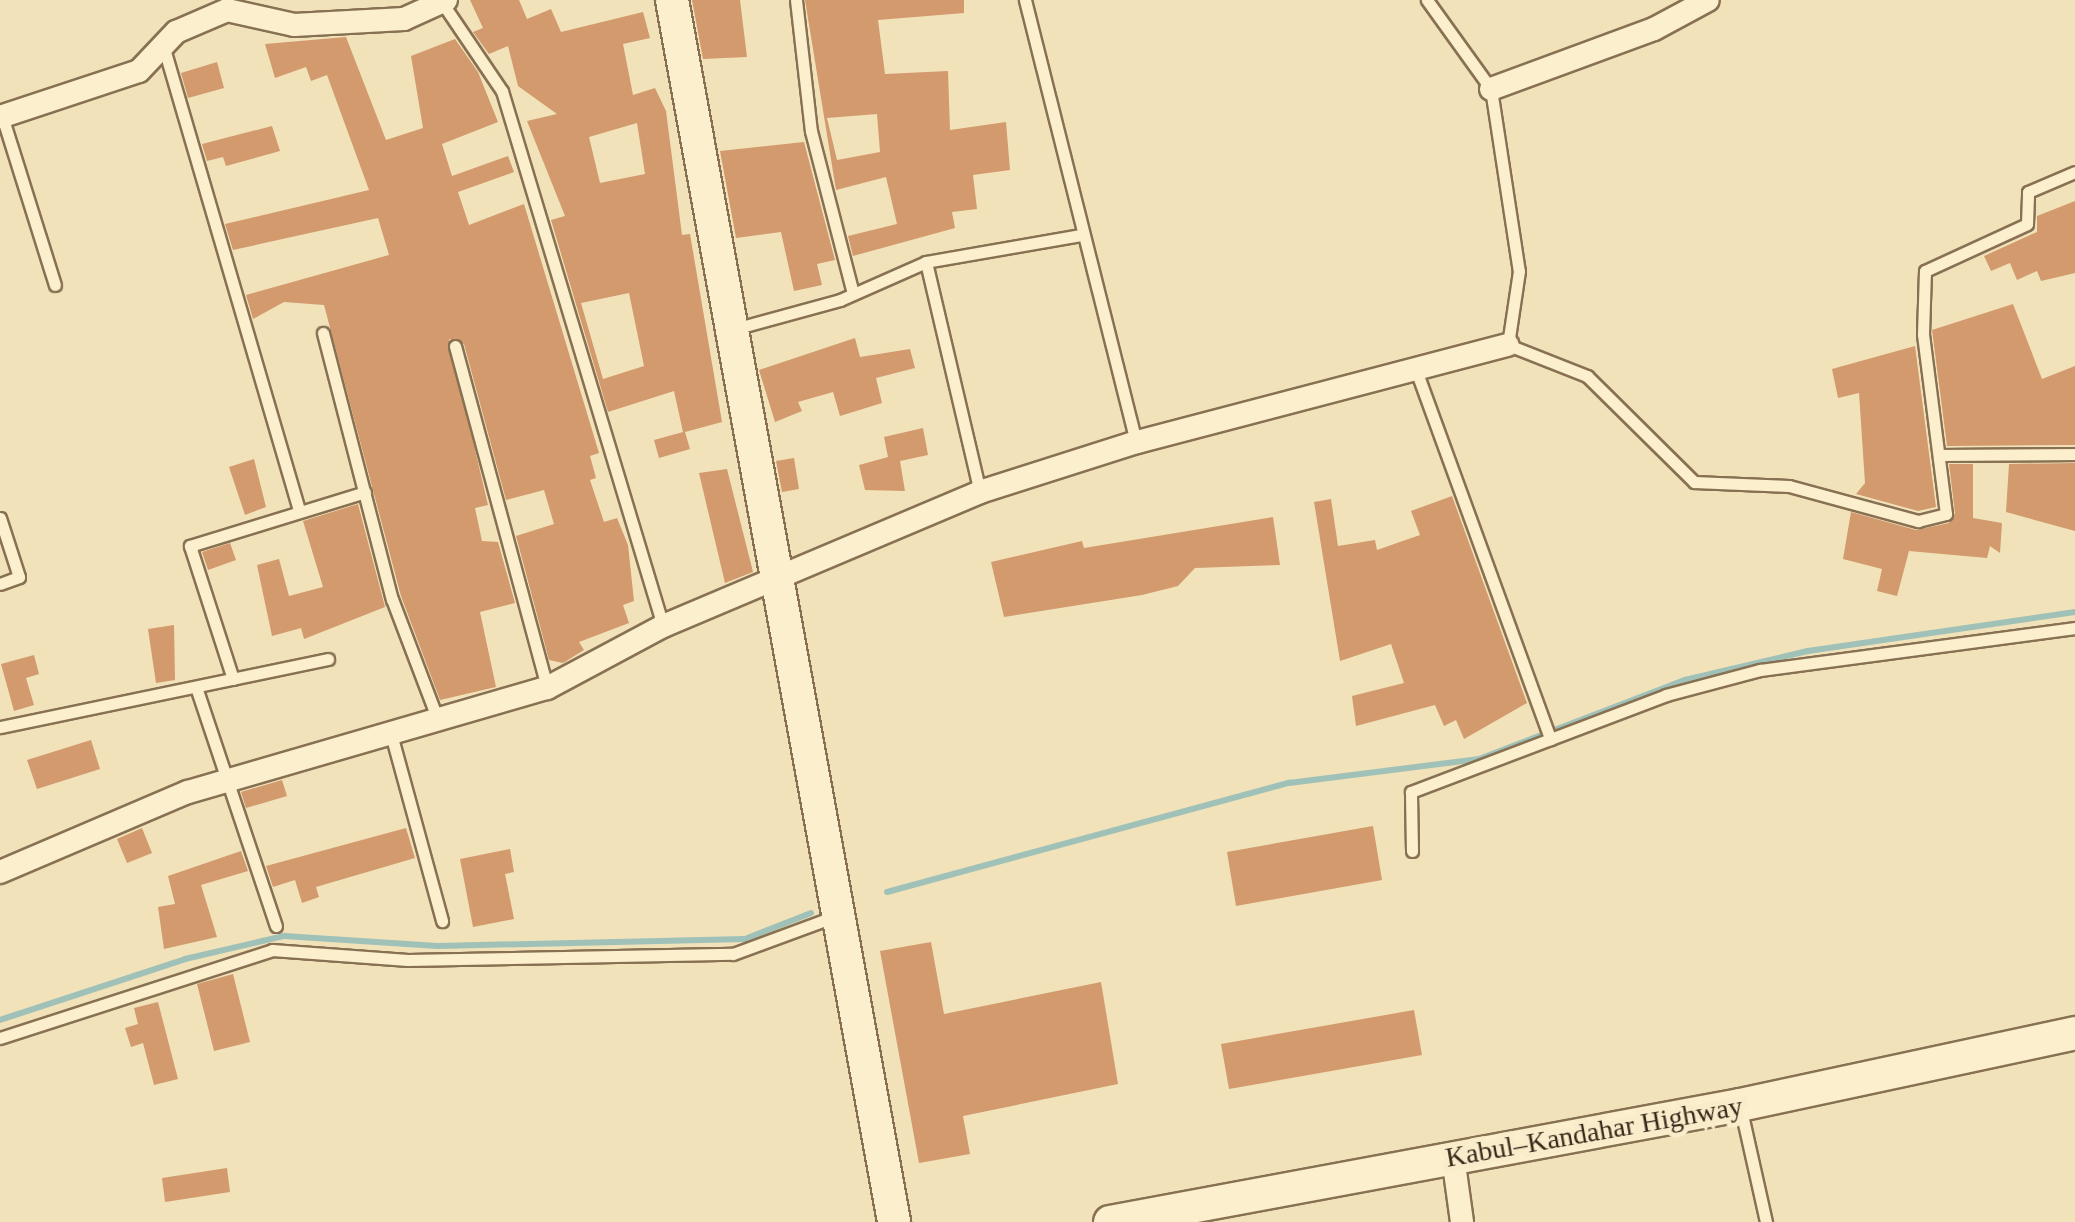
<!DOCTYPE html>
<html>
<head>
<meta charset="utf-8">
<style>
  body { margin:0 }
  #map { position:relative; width:2075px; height:1222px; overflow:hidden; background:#f1e2ba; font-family:"Times New Roman",serif }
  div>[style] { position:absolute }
  .stream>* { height:6px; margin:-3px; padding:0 3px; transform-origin:3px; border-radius:3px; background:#9fc1b8 }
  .building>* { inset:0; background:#d29a6d }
  .roads { filter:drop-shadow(2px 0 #887153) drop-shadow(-2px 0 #887153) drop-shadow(0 2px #887153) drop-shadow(0 -2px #887153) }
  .lane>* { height:11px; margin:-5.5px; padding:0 5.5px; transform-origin:5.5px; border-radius:5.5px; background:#fbefcd }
  .street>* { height:22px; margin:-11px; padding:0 11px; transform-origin:11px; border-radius:11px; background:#fbefcd }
  .secondary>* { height:32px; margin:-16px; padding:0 16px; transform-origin:16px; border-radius:16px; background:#fbefcd }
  span { translate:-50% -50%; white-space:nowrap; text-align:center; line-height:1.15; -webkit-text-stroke:10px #f8ecca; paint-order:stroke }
  .street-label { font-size:28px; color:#36281a }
</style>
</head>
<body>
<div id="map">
  <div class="stream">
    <i style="left:887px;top:892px;width:417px;rotate:-15.2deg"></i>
    <i style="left:1289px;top:783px;width:192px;rotate:-7.2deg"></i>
    <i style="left:1479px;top:759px;width:221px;rotate:-21deg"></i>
    <i style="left:1685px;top:680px;width:126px;rotate:-13.3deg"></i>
    <i style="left:1808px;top:651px;width:270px;rotate:-8.3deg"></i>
    <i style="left:0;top:1020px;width:195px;rotate:-18.2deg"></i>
    <i style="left:185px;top:959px;width:102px;rotate:-13.1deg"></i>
    <i style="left:284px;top:936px;width:154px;rotate:3.7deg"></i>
    <i style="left:438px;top:946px;width:307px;rotate:-1.3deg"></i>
    <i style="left:745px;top:939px;width:71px;rotate:-21.5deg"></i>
  </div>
  <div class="building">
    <i style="clip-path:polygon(evenodd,470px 0,519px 0,527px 19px,551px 9px,561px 32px,643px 12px,650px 38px,623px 44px,633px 95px,655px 88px,666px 111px,682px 235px,690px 234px,722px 422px,685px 432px,690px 449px,659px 458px,654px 440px,683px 432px,674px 391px,608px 412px,551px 220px,565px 216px,527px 121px,557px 114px,518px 86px,508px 46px,489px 54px,473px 32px,483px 28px,470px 0,637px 123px,645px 174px,600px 183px,589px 137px,637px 123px,470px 0,629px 293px,644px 366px,603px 379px,581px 303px,629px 293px)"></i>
    <i style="clip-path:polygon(692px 0,740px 0,747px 57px,703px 59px)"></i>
    <i style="clip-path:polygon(evenodd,805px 0,964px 0,964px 13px,878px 20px,885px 74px,948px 71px,950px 130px,1006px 122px,1010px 170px,973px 175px,977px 209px,952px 212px,955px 228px,853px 256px,848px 236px,897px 224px,886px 177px,836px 190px,805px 0,877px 114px,880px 152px,837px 160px,827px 118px,877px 114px)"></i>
    <i style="clip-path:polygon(346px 37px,386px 140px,423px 128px,411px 56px,455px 39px,478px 72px,498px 122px,442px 144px,452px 176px,508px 156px,514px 172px,458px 192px,469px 225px,524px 204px,599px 453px,590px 456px,596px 478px,590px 480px,604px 522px,617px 518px,628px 545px,634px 601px,623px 605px,629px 623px,579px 642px,584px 650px,563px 663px,549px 660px,516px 536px,554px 524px,544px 490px,506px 500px,464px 344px,449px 339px,488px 505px,475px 508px,482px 541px,498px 542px,515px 603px,480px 612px,496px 687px,440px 700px,401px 596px,324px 305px,284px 302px,253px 319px,246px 295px,389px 255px,378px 218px,233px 250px,225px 224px,369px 190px,327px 75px,311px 81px,306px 67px,275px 78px,265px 44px)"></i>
    <i style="clip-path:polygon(217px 62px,224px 88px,188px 98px,181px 73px)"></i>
    <i style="clip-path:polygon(272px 126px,280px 151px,226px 166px,223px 157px,207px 161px,202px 144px)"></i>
    <i style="clip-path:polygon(804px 142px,835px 260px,817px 264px,822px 285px,794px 291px,781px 232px,736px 238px,720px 151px)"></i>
    <i style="clip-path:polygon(2075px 201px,2075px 273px,2041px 281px,2037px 271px,2017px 280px,2010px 263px,1991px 271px,1984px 256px,2037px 232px,2037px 216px)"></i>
    <i style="clip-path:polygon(2013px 304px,2042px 379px,2075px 366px,2075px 445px,1947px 446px,1932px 330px)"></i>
    <i style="clip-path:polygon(855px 338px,860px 357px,910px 349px,915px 368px,876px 378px,882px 403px,840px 416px,833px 392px,798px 402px,802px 411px,775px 422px,759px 370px)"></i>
    <i style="clip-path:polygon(1915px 346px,1936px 507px,1918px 511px,1856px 494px,1865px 483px,1859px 393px,1838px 398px,1832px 369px)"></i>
    <i style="clip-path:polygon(923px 428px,928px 455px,900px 461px,905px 491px,865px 490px,859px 465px,888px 457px,884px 437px)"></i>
    <i style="clip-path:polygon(794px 458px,799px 489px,782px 492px,776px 461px)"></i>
    <i style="clip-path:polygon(254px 459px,266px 507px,245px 515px,229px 467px)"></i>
    <i style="clip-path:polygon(2075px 463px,2075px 531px,2006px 512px,2009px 464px)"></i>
    <i style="clip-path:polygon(1949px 464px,1973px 464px,1973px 518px,2002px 523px,2000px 553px,1990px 546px,1987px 558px,1909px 551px,1897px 596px,1877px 591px,1882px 569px,1843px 559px,1851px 512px,1916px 530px,1949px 523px,1955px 513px)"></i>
    <i style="clip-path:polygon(727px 469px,753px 572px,725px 583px,699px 473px)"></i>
    <i style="clip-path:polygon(1452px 496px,1527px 703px,1464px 739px,1456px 720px,1444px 726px,1435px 705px,1356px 726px,1352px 696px,1404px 683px,1391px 644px,1340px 661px,1314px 502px,1331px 499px,1338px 546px,1375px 540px,1377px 550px,1420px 535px,1411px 511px)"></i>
    <i style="clip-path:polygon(358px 504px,385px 607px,304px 639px,301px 628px,272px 636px,257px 565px,279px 559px,289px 596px,323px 587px,303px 521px)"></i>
    <i style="clip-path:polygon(1273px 517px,1280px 565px,1195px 568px,1178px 586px,1142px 595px,1004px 617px,991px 562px,1082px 541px,1084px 548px)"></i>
    <i style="clip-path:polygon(230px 543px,236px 560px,208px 570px,202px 552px)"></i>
    <i style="clip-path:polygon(174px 625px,175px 680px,156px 683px,148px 629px)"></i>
    <i style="clip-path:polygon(34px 655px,39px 674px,26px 678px,34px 705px,14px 711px,1px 664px)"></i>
    <i style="clip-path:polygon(91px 740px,100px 769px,37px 789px,27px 760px)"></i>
    <i style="clip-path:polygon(282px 780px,287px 796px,246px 808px,241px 792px)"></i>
    <i style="clip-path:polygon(1373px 826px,1382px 880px,1236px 906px,1227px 852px)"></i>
    <i style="clip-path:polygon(142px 828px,152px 853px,127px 863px,117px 839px)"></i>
    <i style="clip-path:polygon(406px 828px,415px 858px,316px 887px,319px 897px,302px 903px,295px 880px,273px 887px,266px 866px)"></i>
    <i style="clip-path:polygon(510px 849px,514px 872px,505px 874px,514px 919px,473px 927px,460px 859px)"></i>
    <i style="clip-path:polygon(241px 851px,248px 871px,201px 885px,217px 937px,164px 949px,158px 907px,175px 904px,168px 876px)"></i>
    <i style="clip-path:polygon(931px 942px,944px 1014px,1101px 982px,1118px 1084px,963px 1116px,970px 1154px,919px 1163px,880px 951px)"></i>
    <i style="clip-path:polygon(233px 974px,250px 1042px,214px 1051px,197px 984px)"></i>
    <i style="clip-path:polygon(158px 1002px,178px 1079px,154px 1085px,143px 1043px,131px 1047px,125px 1028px,138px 1024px,134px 1008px)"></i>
    <i style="clip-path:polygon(1414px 1010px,1422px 1055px,1229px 1089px,1221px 1044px)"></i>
    <i style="clip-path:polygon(227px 1168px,230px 1192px,165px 1202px,162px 1178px)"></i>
  </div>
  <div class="roads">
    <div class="lane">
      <i style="left:796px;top:0;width:132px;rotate:83.5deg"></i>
      <i style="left:811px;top:131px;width:164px;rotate:75.5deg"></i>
      <i style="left:1025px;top:0;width:456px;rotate:75.9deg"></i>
      <i style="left:1427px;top:0;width:110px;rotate:54.3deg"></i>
      <i style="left:1491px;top:89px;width:184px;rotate:81.3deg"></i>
      <i style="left:1519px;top:271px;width:75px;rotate:98.5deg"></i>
      <i style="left:1508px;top:345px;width:85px;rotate:21.4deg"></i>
      <i style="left:1587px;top:376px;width:151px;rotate:44.7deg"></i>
      <i style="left:1694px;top:482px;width:95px;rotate:2.4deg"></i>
      <i style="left:1789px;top:486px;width:134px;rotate:15.2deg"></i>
      <i style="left:1918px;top:521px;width:29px;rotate:-14deg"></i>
      <i style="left:1946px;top:514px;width:181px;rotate:-97.3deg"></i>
      <i style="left:1923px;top:334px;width:63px;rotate:-88.2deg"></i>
      <i style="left:1925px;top:271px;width:112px;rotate:-24.7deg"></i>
      <i style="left:2027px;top:224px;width:32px;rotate:-88deg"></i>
      <i style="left:2028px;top:192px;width:51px;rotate:-23.1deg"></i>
      <i style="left:443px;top:4px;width:105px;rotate:55.9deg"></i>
      <i style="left:502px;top:91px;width:559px;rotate:73.25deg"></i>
      <i style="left:163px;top:45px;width:482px;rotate:73.7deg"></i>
      <i style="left:2px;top:116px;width:177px;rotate:72.6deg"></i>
      <i style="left:926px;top:262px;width:236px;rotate:76.8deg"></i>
      <i style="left:734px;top:329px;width:110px;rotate:-15.3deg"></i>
      <i style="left:840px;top:300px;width:94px;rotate:-23.8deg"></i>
      <i style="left:926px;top:262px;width:156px;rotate:-9.9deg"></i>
      <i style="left:323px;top:333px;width:275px;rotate:75.5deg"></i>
      <i style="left:392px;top:599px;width:129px;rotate:69.2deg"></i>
      <i style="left:455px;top:346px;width:354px;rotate:74.9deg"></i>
      <i style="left:1416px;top:370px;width:393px;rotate:70deg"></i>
      <i style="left:1944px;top:455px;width:131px;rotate:-0.4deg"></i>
      <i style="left:0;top:518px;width:62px;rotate:72.1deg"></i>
      <i style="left:19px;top:577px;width:20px;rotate:160deg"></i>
      <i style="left:233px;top:679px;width:140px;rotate:-107.9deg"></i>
      <i style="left:190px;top:546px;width:183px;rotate:-17.1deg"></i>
      <i style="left:196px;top:687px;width:252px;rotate:71.5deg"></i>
      <i style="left:0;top:727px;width:335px;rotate:-11.7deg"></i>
      <i style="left:391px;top:734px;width:194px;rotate:74.7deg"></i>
      <i style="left:1412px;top:851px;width:59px;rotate:-91deg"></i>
      <i style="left:1411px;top:792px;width:273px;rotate:-20.8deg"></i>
      <i style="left:1666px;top:695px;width:97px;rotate:-14.9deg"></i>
      <i style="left:1760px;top:670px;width:318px;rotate:-7.6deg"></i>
      <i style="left:0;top:1038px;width:286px;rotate:-17.9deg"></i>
      <i style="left:272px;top:950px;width:136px;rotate:4.2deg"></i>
      <i style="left:408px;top:960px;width:325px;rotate:-1.1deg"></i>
      <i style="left:733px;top:954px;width:107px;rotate:-20.3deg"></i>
      <i style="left:1741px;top:1110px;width:115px;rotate:77.4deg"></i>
    </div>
    <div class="street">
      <i style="left:1491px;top:89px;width:174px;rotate:-20.2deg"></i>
      <i style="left:1654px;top:29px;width:61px;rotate:-28.2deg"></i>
      <i style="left:0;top:117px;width:146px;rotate:-18.3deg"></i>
      <i style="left:139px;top:71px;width:54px;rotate:-46.5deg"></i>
      <i style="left:176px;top:32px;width:56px;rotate:-23.3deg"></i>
      <i style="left:227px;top:10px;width:69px;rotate:12.6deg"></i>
      <i style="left:294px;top:25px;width:110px;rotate:-3.1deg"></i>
      <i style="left:404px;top:19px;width:46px;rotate:-24.3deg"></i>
      <i style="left:0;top:872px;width:204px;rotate:-23.1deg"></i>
      <i style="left:188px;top:792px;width:374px;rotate:-16.2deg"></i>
      <i style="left:547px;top:688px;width:132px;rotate:-28.1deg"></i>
      <i style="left:663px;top:626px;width:344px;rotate:-22.9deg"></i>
      <i style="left:980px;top:492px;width:165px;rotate:-17.7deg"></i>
      <i style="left:1137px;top:442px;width:383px;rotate:-14.7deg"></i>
      <i style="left:1453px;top:1157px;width:66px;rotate:82.1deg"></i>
    </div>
    <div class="secondary">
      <i style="left:672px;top:0;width:1242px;rotate:79.7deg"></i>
      <i style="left:1110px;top:1222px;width:641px;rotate:-10.52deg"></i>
      <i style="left:1740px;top:1105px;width:343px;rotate:-12.1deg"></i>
    </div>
  </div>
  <div class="street-label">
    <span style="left:1594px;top:1132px;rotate:-10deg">Kabul–Kandahar Highway</span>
  </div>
</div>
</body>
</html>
